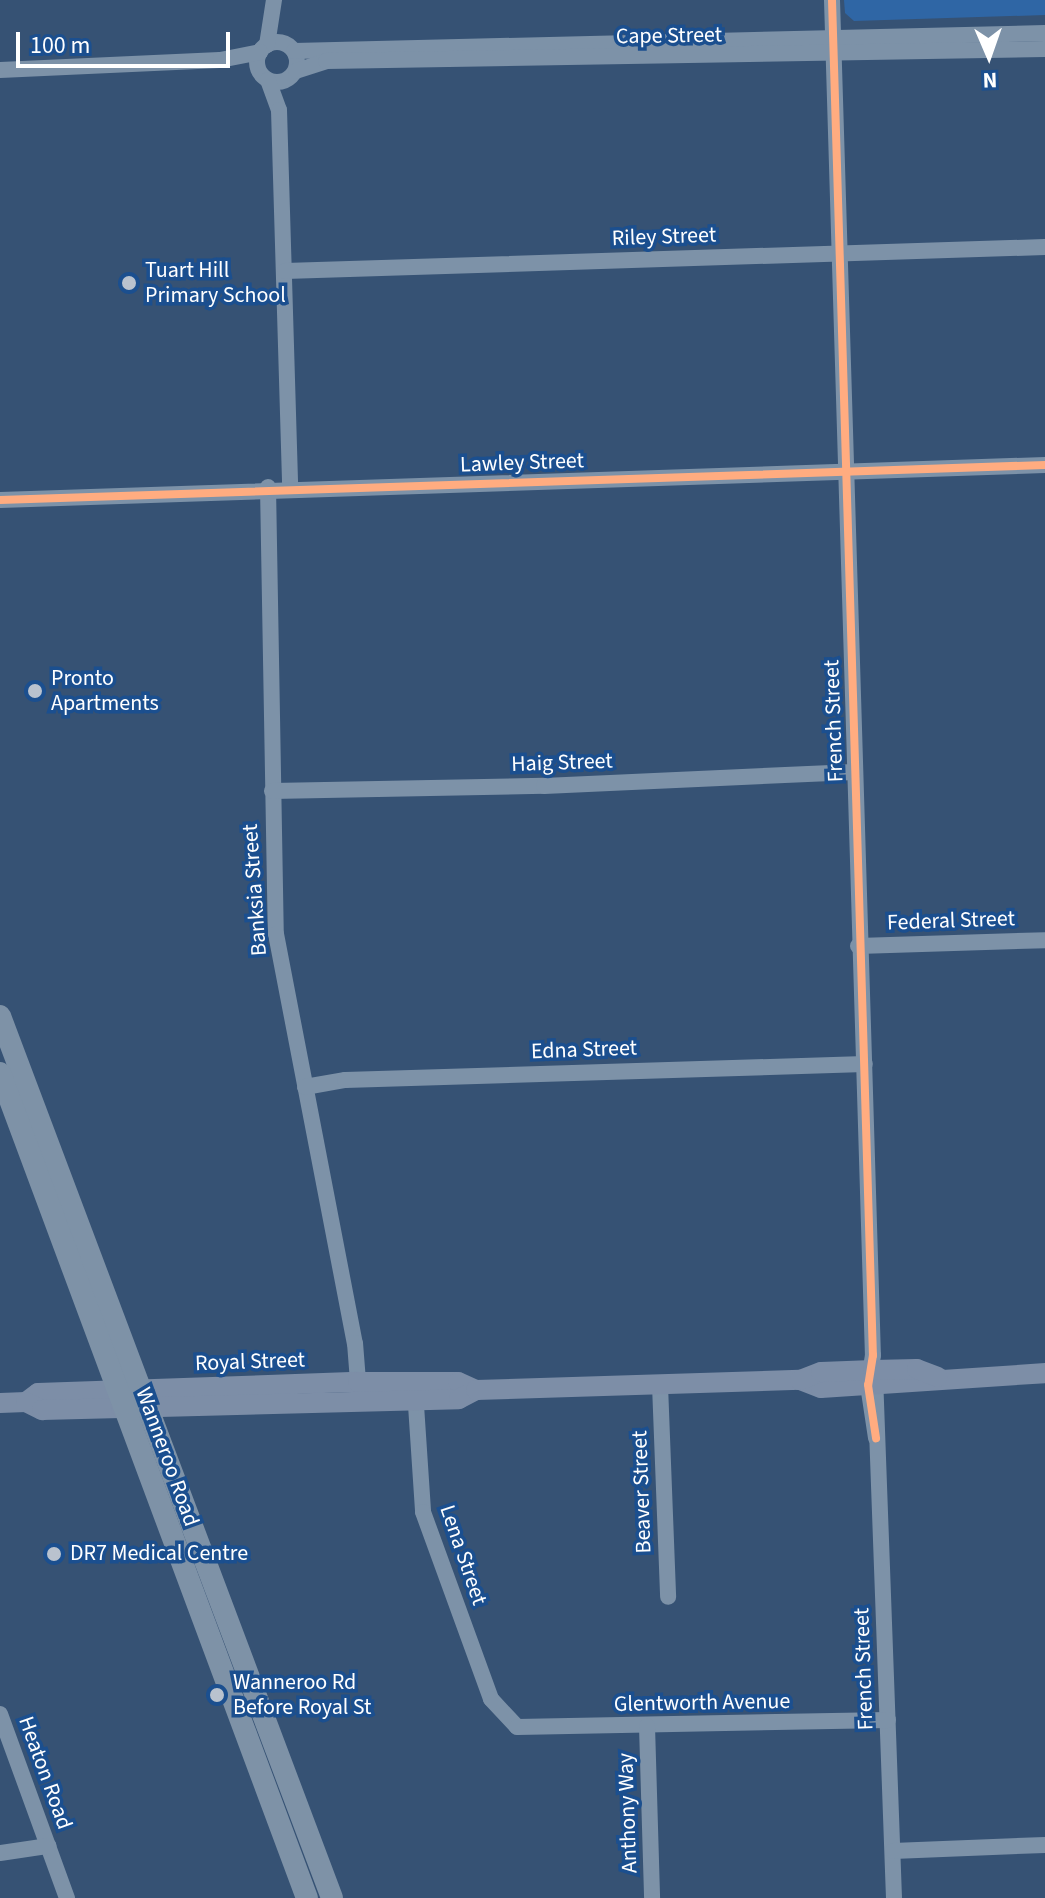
<!DOCTYPE html>
<html>
<head>
<meta charset="utf-8">
<style>
  body { margin:0 }
  #map { position:relative; width:1045px; height:1898px; overflow:hidden; background:#365274; font-family:"Source Sans 3",sans-serif }
  div>[style] { position:absolute }
  .green>* { inset:0; background:#2f66a5 }
  .minor>* { height:16px; margin:-8px; padding:0 8px; transform-origin:8px; border-radius:8px; background:#7d92a8 }
  .minor>.ring { margin:-8px; padding:0; box-sizing:content-box; background:none; border:16px solid #7d92a8; border-radius:50% }
  .major>* { height:20px; margin:-10px; padding:0 10px; transform-origin:10px; border-radius:10px; background:#7d8ea7 }
  .highway>* { height:22px; margin:-11px; padding:0 11px; transform-origin:11px; border-radius:11px; background:#7e92a7 }
  .cycleway>* { height:8px; margin:-4px; padding:0 4px; transform-origin:4px; border-radius:4px; background:#ffac80 }
  .dots>* { width:22px; height:22px; translate:-50% -50%; box-sizing:border-box; border:4px solid #1b4f8f; border-radius:50% }
  span { translate:-50% -50%; white-space:nowrap; text-align:center; line-height:1.15; -webkit-text-stroke:7px #1b4f8f; paint-order:stroke }
  .street-label { font-size:22px; color:#fff }
  .poi-label { font-size:22px; color:#fff }
  .left { translate:0 -50%; text-align:left }
  .north { position:absolute; left:949px; top:16px; width:80px; height:80px; -webkit-text-stroke:6px #1b4f8f; paint-order:stroke; rotate:178deg; font-size:22px; font-weight:700; line-height:32px; text-align:center; color:#fff }
  .north::after { content:''; display:block; margin:auto; width:28px; height:36px; background:#fff; clip-path:polygon(50% 0,100% 100%,50% 72%,0 100%) }
  .scale { position:absolute; left:16px; top:32px; width:214px; height:36px; box-sizing:border-box; border:4px solid #fff; border-top:0; padding-left:10px; font-size:24px; line-height:28px; white-space:nowrap; color:#fff; -webkit-text-stroke:6px #1b4f8f; paint-order:stroke }
</style>
</head>
<body>
<div id="map">
  <div class="green">
    <i style="clip-path:polygon(844px 0,1045px 0,1045px 15px,854px 21px,845px 13px)"></i>
  </div>
  <div class="minor">
    <i style="left:832px;top:0;width:1356px;rotate:88.27deg"></i>
    <i style="left:873px;top:1355px;width:30px;rotate:99deg"></i>
    <i style="left:868px;top:1385px;width:54px;rotate:81.4deg"></i>
    <i class="ring" style="left:257px;top:42px;width:24px;height:24px"></i>
    <i style="left:267px;top:45px;width:46px;rotate:-81.2deg"></i>
    <i style="left:294px;top:51px;width:751px;rotate:-1.37deg"></i>
    <i style="left:0;top:70px;width:220px;rotate:-2.6deg"></i>
    <i style="left:220px;top:60px;width:41px;rotate:-11.3deg"></i>
    <i style="left:296px;top:71px;width:32px;rotate:-18deg"></i>
    <i style="left:326px;top:61px;width:719px;rotate:-0.96deg"></i>
    <i style="left:268px;top:80px;width:32px;rotate:70deg"></i>
    <i style="left:279px;top:110px;width:377px;rotate:88.3deg"></i>
    <i style="left:285px;top:271px;width:760px;rotate:-1.81deg"></i>
    <i style="left:268px;top:487px;width:447px;rotate:89deg"></i>
    <i style="left:276px;top:934px;width:417px;rotate:79.1deg"></i>
    <i style="left:355px;top:1343px;width:51px;rotate:85.5deg"></i>
    <i style="left:0;top:500px;width:1046px;rotate:-1.92deg"></i>
    <i style="left:272px;top:791px;width:272px;rotate:-1.1deg"></i>
    <i style="left:544px;top:786px;width:310px;rotate:-2.6deg"></i>
    <i style="left:858px;top:946px;width:187px;rotate:-1.8deg"></i>
    <i style="left:305px;top:1087px;width:41px;rotate:-9.9deg"></i>
    <i style="left:345px;top:1080px;width:520px;rotate:-1.76deg"></i>
    <i style="left:875px;top:1375px;width:523px;rotate:87.92deg"></i>
    <i style="left:660px;top:1385px;width:212px;rotate:87.8deg"></i>
    <i style="left:415px;top:1390px;width:122px;rotate:86.2deg"></i>
    <i style="left:423px;top:1512px;width:199px;rotate:70deg"></i>
    <i style="left:491px;top:1699px;width:38px;rotate:47deg"></i>
    <i style="left:517px;top:1727px;width:371px;rotate:-1.1deg"></i>
    <i style="left:0;top:1714px;width:196px;rotate:70deg"></i>
    <i style="left:647px;top:1726px;width:172px;rotate:88.3deg"></i>
    <i style="left:893px;top:1851px;width:152px;rotate:-2.3deg"></i>
    <i style="left:0;top:1853px;width:49px;rotate:-8.3deg"></i>
  </div>
  <div class="major">
    <i style="left:800px;top:1380px;width:22px;rotate:21deg"></i>
    <i style="left:821px;top:1388px;width:225px;rotate:-3.8deg"></i>
    <i style="left:26px;top:1402px;width:15px;rotate:-37deg"></i>
    <i style="left:38px;top:1393px;width:320px;rotate:-2deg"></i>
    <i style="left:358px;top:1382px;width:100px"></i>
    <i style="left:458px;top:1382px;width:20px;rotate:24deg"></i>
    <i style="left:0;top:1403px;width:26px;rotate:-2deg"></i>
    <i style="left:26px;top:1402px;width:18px;rotate:27deg"></i>
    <i style="left:42px;top:1410px;width:79px;rotate:-1.5deg"></i>
    <i style="left:121px;top:1408px;width:338px;rotate:-1.5deg"></i>
    <i style="left:459px;top:1399px;width:19px;rotate:-28deg"></i>
    <i style="left:476px;top:1390px;width:324px;rotate:-1.8deg"></i>
    <i style="left:800px;top:1380px;width:22px;rotate:-21deg"></i>
    <i style="left:821px;top:1372px;width:52px;rotate:-2.2deg"></i>
    <i style="left:873px;top:1370px;width:44px;rotate:-1.3deg"></i>
    <i style="left:917px;top:1369px;width:22px;rotate:21deg"></i>
  </div>
  <div class="highway">
    <i style="left:0;top:1016px;width:942px;rotate:69.37deg"></i>
    <i style="left:0;top:1073px;width:880px;rotate:69.59deg"></i>
  </div>
  <div class="cycleway">
    <i style="left:832px;top:0;width:1356px;rotate:88.27deg"></i>
    <i style="left:873px;top:1355px;width:30px;rotate:99deg"></i>
    <i style="left:868px;top:1385px;width:54px;rotate:81.4deg"></i>
    <i style="left:0;top:500px;width:1046px;rotate:-1.92deg"></i>
  </div>
  <div class="dots">
    <i style="left:129px;top:283px;background:#b9c2ce"></i>
    <i style="left:35px;top:691px;background:#b9c2ce"></i>
    <i style="left:54px;top:1554px;background:#b9c2ce"></i>
    <i style="left:217px;top:1695px;background:#b9c2ce"></i>
  </div>
  <div class="street-label">
    <span style="left:669px;top:36px;rotate:-1deg">Cape Street</span>
    <span style="left:664px;top:237px;rotate:-2deg">Riley Street</span>
    <span style="left:522px;top:463px;rotate:-2deg">Lawley Street</span>
    <span style="left:834px;top:721px;rotate:-92deg">French Street</span>
    <span style="left:562px;top:763px;rotate:-2deg">Haig Street</span>
    <span style="left:255px;top:890px;rotate:-94deg">Banksia Street</span>
    <span style="left:951px;top:921px;rotate:-2deg">Federal Street</span>
    <span style="left:584px;top:1050px;rotate:-2deg">Edna Street</span>
    <span style="left:250px;top:1362px;rotate:-2deg">Royal Street</span>
    <span style="left:167px;top:1457px;rotate:70deg">Wanneroo Road</span>
    <span style="left:642px;top:1492px;rotate:-92deg">Beaver Street</span>
    <span style="left:463px;top:1555px;rotate:71deg">Lena Street</span>
    <span style="left:864px;top:1669px;rotate:-92deg">French Street</span>
    <span style="left:702px;top:1703px;rotate:-1deg">Glentworth Avenue</span>
    <span style="left:45px;top:1773px;rotate:70deg">Heaton Road</span>
    <span style="left:628px;top:1813px;rotate:-92deg">Anthony Way</span>
  </div>
  <div class="poi-label">
    <span class="left" style="left:145px;top:283px">Tuart Hill<br>Primary School</span>
    <span class="left" style="left:51px;top:691px">Pronto<br>Apartments</span>
    <span class="left" style="left:70px;top:1554px">DR7 Medical Centre</span>
    <span class="left" style="left:233px;top:1695px">Wanneroo Rd<br>Before Royal St</span>
  </div>
  <div class="north">N</div>
  <div class="scale">100 m</div>
</div>
</body>
</html>
